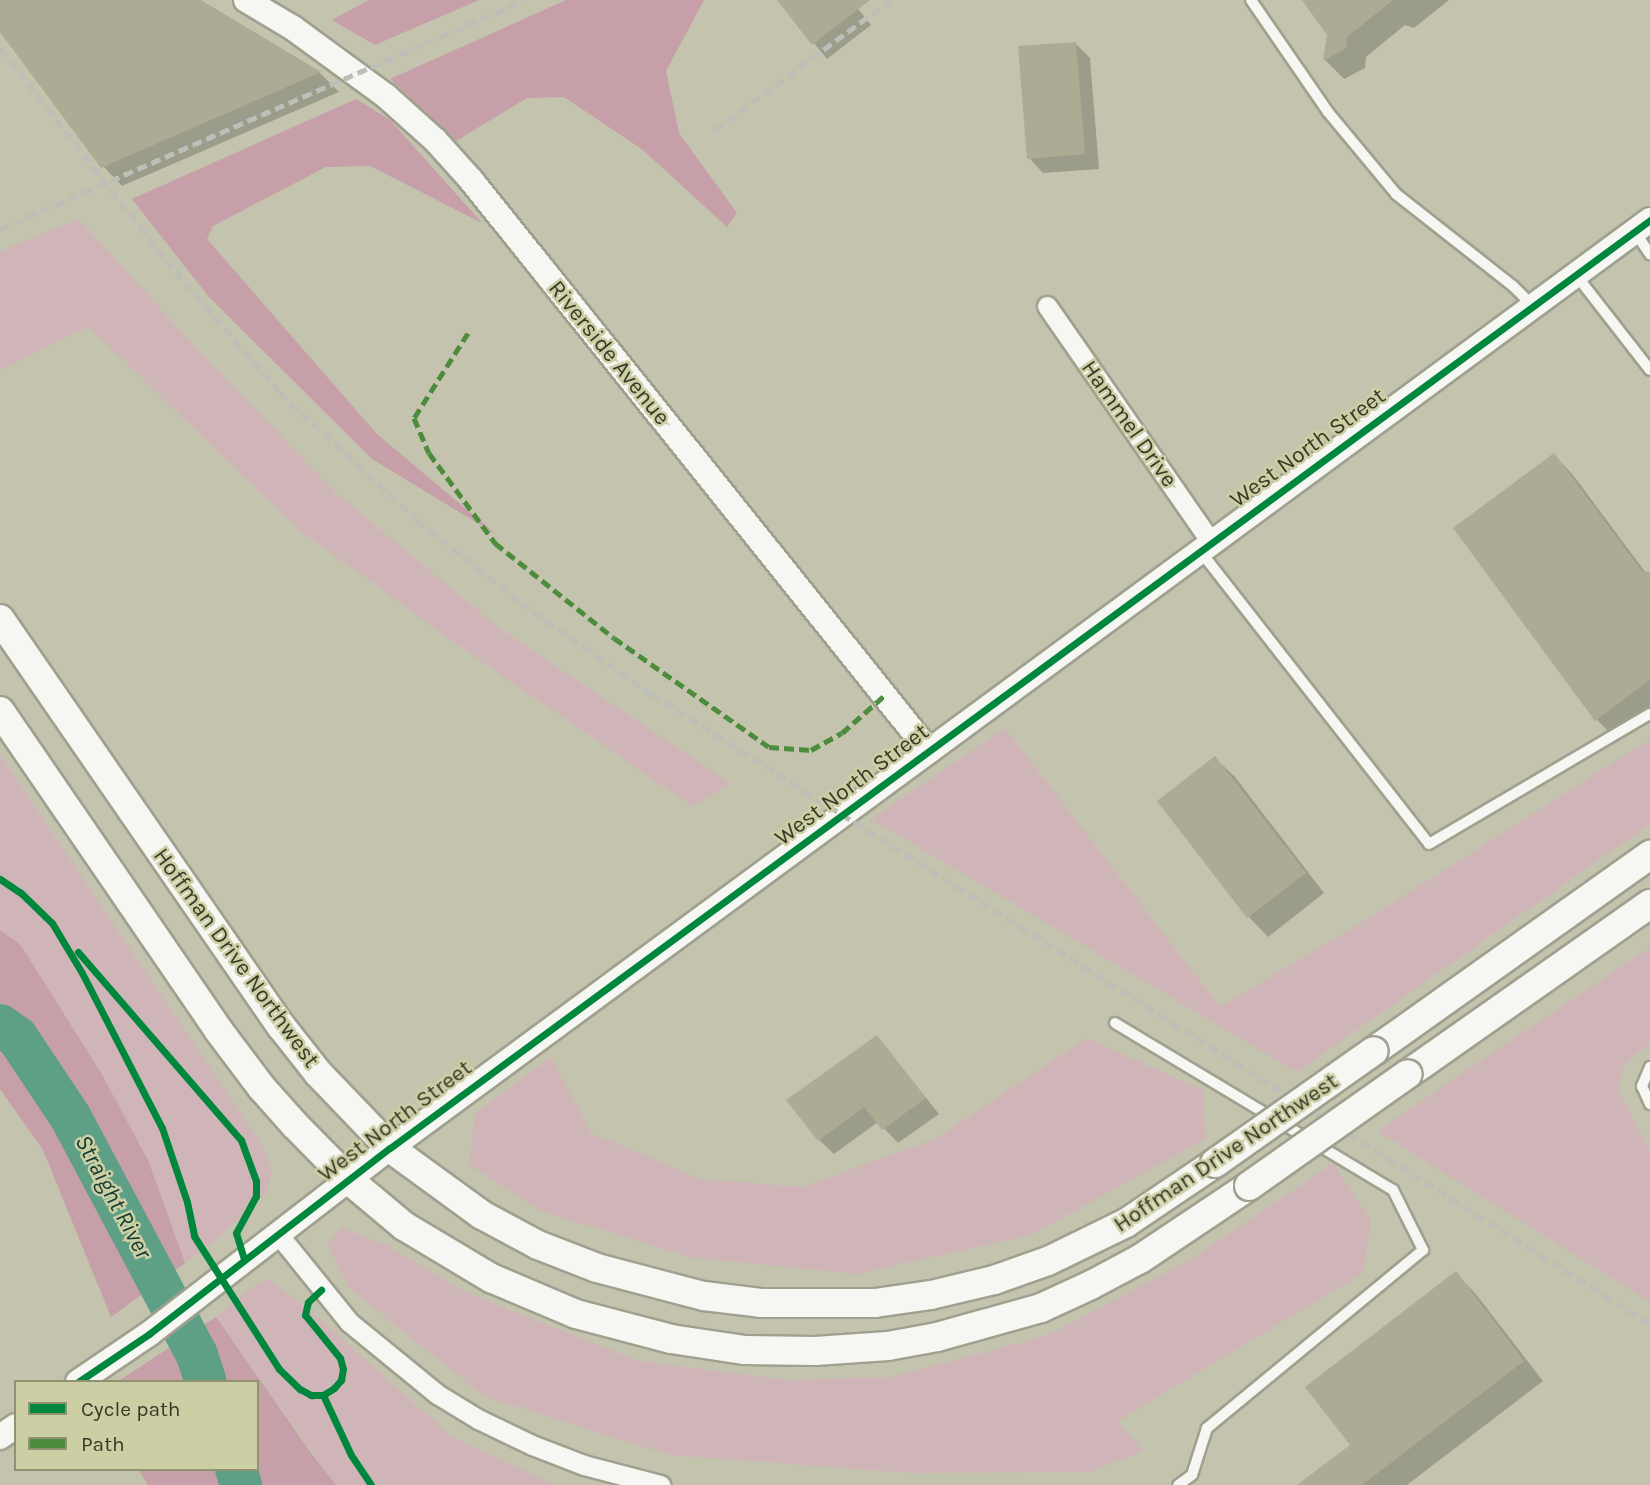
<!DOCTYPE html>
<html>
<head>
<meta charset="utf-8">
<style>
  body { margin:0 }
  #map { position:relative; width:1650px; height:1485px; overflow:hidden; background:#c4c4ae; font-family:Karla,sans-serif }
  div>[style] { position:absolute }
  .green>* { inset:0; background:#d0b5b8 }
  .forest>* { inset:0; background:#c69fa8 }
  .shadow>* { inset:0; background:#0003 }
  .river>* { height:42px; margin:-21px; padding:0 21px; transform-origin:21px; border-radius:21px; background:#5da085 }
  .building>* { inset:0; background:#acac94 }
  .roads { filter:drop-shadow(2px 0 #a0a08f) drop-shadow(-2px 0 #a0a08f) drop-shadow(0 2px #a0a08f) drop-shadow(0 -2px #a0a08f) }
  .service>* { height:10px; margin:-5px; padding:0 5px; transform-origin:5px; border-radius:5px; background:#f6f6f3 }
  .minor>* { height:19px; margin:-9.5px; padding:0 9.5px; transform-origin:9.5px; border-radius:9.5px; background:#f6f6f3 }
  .tertiary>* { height:24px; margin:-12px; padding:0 12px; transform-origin:12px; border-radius:12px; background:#f6f6f3 }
  .secondary>* { height:28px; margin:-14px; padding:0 14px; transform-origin:14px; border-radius:14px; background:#f6f6f3 }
  .rail>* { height:5px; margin-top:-2.5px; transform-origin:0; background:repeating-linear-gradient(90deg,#bdbeb7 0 10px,transparent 0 15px) }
  .bridges { filter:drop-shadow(2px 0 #a0a08f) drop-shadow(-2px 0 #a0a08f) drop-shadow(0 2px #a0a08f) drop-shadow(0 -2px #a0a08f) }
  .secondary-bridge>* { height:28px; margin:-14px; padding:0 14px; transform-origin:14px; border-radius:14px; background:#f6f6f3 }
  .quiet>* { height:5px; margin-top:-2.5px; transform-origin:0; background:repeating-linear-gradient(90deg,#4d8c3c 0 10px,transparent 0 15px) }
  .cycleway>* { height:7px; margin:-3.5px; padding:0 3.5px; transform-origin:3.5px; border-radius:3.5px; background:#00873e }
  span { translate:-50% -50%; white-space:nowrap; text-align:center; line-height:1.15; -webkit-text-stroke:5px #cccea4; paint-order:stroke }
  .street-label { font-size:23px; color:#393928 }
  .water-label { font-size:24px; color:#123c2f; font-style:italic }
  .legend { position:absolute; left:14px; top:1380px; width:245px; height:91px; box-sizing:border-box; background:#cccea4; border:2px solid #919272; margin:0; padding:9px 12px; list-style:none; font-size:21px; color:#393928 }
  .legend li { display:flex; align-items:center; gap:14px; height:35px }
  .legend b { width:35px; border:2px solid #919272 }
</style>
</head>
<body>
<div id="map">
  <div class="green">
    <i style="clip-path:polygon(79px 219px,189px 340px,335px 492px,497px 626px,731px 784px,692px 806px,459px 646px,298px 529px,88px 326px,0 371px,0 251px)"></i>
    <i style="clip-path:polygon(1005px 728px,1220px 1007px,1369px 918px,1650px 739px,1650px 824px,1297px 1072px,871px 819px)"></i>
    <i style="clip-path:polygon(0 755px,262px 1145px,272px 1170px,267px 1192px,216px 1240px,185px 1263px,148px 1160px,20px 944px,0 930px)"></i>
    <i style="clip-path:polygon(1650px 947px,1650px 1042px,1623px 1067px,1618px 1089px,1650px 1152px,1650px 1302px,1377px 1131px)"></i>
    <i style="clip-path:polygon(1087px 1038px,1204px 1091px,1205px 1139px,1031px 1235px,857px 1274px,694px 1258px,543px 1212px,469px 1165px,475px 1113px,551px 1057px,591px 1133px,701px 1179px,803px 1187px,937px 1138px)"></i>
    <i style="clip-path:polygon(1333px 1163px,1371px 1220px,1363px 1273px,1118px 1421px,1143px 1451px,1089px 1472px,909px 1473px,670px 1455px,485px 1397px,349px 1288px,327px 1244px,342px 1228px,385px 1244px,465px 1292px,639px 1361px,788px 1380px,890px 1377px,1049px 1335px,1193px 1258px)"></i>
    <i style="clip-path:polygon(270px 1279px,321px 1320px,451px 1436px,554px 1485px,336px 1485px,216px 1317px,253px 1286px)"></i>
  </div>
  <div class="forest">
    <i style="clip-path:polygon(369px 0,479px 0,375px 45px,332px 20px)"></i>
    <i style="clip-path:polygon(566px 0,704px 0,666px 71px,679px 133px,737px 213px,727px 227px,643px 150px,564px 97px,527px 98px,456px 141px,390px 79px)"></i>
    <i style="clip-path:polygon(356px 99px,390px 120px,482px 223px,370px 166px,326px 167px,213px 226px,207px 239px,377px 434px,497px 535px,372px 459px,208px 296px,132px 199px)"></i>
    <i style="clip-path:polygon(0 930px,20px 944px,101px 1073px,148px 1160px,185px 1263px,111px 1317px,43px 1150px,0 1089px)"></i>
    <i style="clip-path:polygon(216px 1317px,309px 1450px,336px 1485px,148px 1485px,138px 1469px,257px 1469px,257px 1382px,117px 1382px)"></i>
  </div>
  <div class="shadow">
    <i style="clip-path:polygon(0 0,197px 0,320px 73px,339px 92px,122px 186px,103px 166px,0 29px)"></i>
    <i style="clip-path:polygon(779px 0,851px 0,871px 25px,827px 59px)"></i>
    <i style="clip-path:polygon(1304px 0,1449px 0,1414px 28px,1405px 25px,1366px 57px,1365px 68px,1344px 79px,1325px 60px,1329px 35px)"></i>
    <i style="clip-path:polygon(1076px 44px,1090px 58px,1099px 169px,1043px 173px,1029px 158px)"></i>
    <i style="clip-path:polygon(1554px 455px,1573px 475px,1646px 573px,1650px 574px,1650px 714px,1616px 739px,1596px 719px)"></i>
    <i style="clip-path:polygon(1215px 758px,1235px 777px,1324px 893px,1268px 937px,1249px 917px,1159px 801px)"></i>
    <i style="clip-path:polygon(877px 1037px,939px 1114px,898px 1143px,878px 1122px,834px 1154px,819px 1140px)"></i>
    <i style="clip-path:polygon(1456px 1274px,1475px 1293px,1543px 1381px,1407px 1485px,1300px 1485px,1352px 1445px)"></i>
  </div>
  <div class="river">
    <i style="left:0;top:1025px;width:21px;rotate:35deg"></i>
    <i style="left:17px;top:1037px;width:97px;rotate:56.3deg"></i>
    <i style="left:71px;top:1118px;width:268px;rotate:62deg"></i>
    <i style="left:197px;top:1355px;width:28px;rotate:72deg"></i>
    <i style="left:236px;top:1469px;width:17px;rotate:73deg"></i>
  </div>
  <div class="building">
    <i style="clip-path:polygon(0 0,201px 0,321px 72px,101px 168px,0 32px)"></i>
    <i style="clip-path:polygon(777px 0,870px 0,812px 45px)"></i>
    <i style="clip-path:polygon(1302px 0,1393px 0,1347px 37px,1346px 48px,1323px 61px,1327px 35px)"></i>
    <i style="clip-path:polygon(1076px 42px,1085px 154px,1027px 159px,1018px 46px)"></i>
    <i style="clip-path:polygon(1554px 453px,1642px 571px,1650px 572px,1650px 680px,1595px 721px,1453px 528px)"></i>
    <i style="clip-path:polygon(1215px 756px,1306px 873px,1247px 918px,1157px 801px)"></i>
    <i style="clip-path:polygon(877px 1035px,926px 1098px,882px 1130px,864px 1107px,818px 1141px,786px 1100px)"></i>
    <i style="clip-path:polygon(1456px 1271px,1524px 1361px,1362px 1485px,1297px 1485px,1350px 1445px,1305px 1387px)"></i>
  </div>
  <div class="roads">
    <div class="service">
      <i style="left:1251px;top:0;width:136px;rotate:55.5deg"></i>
      <i style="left:1328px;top:112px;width:107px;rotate:50.3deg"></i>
      <i style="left:1396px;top:194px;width:149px;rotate:38.2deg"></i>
      <i style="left:1513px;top:286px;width:28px;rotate:45deg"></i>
      <i style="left:1635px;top:232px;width:27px;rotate:56deg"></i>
      <i style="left:1576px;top:275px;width:120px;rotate:52.1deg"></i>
      <i style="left:1201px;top:552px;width:370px;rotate:52deg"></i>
      <i style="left:1429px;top:844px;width:256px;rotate:-30.5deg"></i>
      <i style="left:1115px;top:1023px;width:324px;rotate:31deg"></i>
      <i style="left:1393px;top:1190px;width:67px;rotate:63.4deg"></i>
      <i style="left:1423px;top:1250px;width:280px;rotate:140.5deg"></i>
      <i style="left:1207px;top:1428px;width:49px;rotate:107.7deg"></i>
      <i style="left:1192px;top:1475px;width:17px;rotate:144deg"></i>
      <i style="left:1650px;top:1067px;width:21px;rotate:113deg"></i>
      <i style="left:1642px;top:1086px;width:20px;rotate:66deg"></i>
    </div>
    <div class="minor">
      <i style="left:1047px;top:306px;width:289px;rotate:55.2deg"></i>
      <i style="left:278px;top:1234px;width:113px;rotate:51.1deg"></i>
      <i style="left:349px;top:1322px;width:114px;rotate:39.3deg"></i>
      <i style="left:437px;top:1394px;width:48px;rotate:31.4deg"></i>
      <i style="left:478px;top:1419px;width:60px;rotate:25.7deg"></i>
      <i style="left:532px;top:1445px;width:56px;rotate:21deg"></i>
      <i style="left:584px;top:1465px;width:79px;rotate:14.7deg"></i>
    </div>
    <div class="tertiary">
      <i style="left:246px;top:0;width:55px;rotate:30.8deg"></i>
      <i style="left:293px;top:28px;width:115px;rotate:36.2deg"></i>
      <i style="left:386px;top:96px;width:66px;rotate:41.9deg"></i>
      <i style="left:435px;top:140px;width:54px;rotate:48deg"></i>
      <i style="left:471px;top:180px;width:732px;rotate:51.27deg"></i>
      <i style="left:78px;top:1382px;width:86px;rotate:-34.1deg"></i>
      <i style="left:149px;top:1334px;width:304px;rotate:-37.7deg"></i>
      <i style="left:390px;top:1148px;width:1565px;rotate:-36.37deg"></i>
      <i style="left:0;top:1437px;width:19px;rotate:-35deg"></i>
    </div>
    <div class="secondary">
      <i style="left:0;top:619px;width:495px;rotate:55.4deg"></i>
      <i style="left:281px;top:1026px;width:60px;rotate:51.8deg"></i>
      <i style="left:318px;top:1073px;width:104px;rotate:46.2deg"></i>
      <i style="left:390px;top:1148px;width:114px;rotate:36.1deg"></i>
      <i style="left:482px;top:1215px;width:64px;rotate:28.2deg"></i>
      <i style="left:538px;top:1245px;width:63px;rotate:21.3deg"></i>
      <i style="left:597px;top:1268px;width:111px;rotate:14.7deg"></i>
      <i style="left:704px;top:1296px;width:57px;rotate:7deg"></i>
      <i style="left:761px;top:1303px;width:114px"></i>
      <i style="left:875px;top:1303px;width:57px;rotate:-8.1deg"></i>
      <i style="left:931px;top:1295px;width:65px;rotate:-13.4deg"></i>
      <i style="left:994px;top:1280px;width:57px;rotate:-19.4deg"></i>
      <i style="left:1048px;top:1261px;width:87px;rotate:-26deg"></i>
      <i style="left:1126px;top:1223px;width:107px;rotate:-34deg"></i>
      <i style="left:0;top:711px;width:388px;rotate:55.6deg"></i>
      <i style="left:219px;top:1031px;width:71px;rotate:53deg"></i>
      <i style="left:262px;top:1088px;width:50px;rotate:48.3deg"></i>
      <i style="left:295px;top:1125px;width:77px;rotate:45.5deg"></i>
      <i style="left:349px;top:1180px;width:72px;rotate:39.9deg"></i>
      <i style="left:404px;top:1226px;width:101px;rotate:30.9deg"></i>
      <i style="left:491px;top:1278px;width:92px;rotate:23deg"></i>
      <i style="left:576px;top:1314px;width:98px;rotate:14.7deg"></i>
      <i style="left:671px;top:1339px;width:75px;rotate:8.5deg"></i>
      <i style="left:745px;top:1350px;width:70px;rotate:0.8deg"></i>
      <i style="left:815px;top:1351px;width:73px;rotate:-3.9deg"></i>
      <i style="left:888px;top:1346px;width:50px;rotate:-10.4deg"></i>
      <i style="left:937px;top:1337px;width:108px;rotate:-15.6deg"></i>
      <i style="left:1041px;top:1308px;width:55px;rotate:-24.7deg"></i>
      <i style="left:1091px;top:1285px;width:55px;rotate:-28deg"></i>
      <i style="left:1140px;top:1259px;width:131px;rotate:-33.8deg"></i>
      <i style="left:1374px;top:1051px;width:339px;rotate:-35.4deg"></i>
      <i style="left:1408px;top:1074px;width:296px;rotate:-35.1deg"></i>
    </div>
  </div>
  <div class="rail">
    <i style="left:0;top:48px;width:283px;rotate:51.9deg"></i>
    <i style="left:175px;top:271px;width:160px;rotate:49.3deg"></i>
    <i style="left:279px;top:392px;width:188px;rotate:42.8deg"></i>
    <i style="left:417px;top:520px;width:133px;rotate:38.6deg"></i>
    <i style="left:521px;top:603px;width:159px;rotate:35deg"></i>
    <i style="left:651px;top:694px;width:1181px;rotate:32.24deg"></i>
    <i style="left:715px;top:130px;width:219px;rotate:-36.5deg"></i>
    <i style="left:0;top:229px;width:573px;rotate:-23.57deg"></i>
  </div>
  <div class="bridges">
    <div class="secondary-bridge">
      <i style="left:1215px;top:1163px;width:194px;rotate:-35.2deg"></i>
      <i style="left:1249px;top:1186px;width:194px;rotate:-35.2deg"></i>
    </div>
  </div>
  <div class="quiet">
    <i style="left:468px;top:333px;width:101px;rotate:122.4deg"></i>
    <i style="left:414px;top:418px;width:38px;rotate:67deg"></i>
    <i style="left:429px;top:453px;width:112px;rotate:53.7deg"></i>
    <i style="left:495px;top:543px;width:152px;rotate:38.6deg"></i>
    <i style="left:614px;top:638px;width:189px;rotate:35.1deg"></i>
    <i style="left:769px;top:747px;width:42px;rotate:4.1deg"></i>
    <i style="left:811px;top:750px;width:35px;rotate:-29deg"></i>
    <i style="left:842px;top:733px;width:56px;rotate:-41.4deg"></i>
  </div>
  <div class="cycleway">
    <i style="left:0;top:879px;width:25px;rotate:34deg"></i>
    <i style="left:21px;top:893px;width:43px;rotate:44.1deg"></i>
    <i style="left:52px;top:923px;width:58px;rotate:59deg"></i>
    <i style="left:82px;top:973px;width:174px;rotate:62.7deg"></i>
    <i style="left:162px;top:1128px;width:78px;rotate:71.3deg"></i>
    <i style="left:187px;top:1202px;width:35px;rotate:78deg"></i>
    <i style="left:194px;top:1236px;width:158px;rotate:57.4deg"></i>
    <i style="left:279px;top:1369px;width:29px;rotate:44deg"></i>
    <i style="left:300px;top:1389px;width:13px;rotate:29deg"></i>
    <i style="left:311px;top:1395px;width:12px"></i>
    <i style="left:323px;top:1395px;width:13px;rotate:-32deg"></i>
    <i style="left:334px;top:1388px;width:11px;rotate:-49deg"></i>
    <i style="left:341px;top:1380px;width:11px;rotate:-80deg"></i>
    <i style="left:343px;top:1369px;width:11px;rotate:-105deg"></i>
    <i style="left:340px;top:1358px;width:55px;rotate:-129.1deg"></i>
    <i style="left:305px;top:1315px;width:13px;rotate:-77deg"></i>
    <i style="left:308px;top:1302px;width:18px;rotate:-43deg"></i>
    <i style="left:78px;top:952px;width:249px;rotate:49.1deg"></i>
    <i style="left:241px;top:1140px;width:44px;rotate:69.9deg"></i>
    <i style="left:256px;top:1181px;width:15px;rotate:90deg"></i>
    <i style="left:256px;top:1196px;width:42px;rotate:118.4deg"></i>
    <i style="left:236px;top:1233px;width:27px;rotate:73deg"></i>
    <i style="left:78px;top:1382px;width:86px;rotate:-34.1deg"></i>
    <i style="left:149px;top:1334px;width:304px;rotate:-37.7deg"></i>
    <i style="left:390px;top:1148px;width:1565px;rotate:-36.37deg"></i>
    <i style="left:323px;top:1395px;width:66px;rotate:65deg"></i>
    <i style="left:351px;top:1455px;width:36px;rotate:56deg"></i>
  </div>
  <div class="street-label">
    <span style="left:609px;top:353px;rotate:51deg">Riverside Avenue</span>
    <span style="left:1129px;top:424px;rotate:55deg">Hammel Drive</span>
    <span style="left:1308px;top:448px;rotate:-36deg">West North Street</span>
    <span style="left:852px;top:785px;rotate:-37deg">West North Street</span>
    <span style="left:236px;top:958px;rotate:54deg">Hoffman Drive Northwest</span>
    <span style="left:395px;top:1121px;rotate:-37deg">West North Street</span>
    <span style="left:1226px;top:1153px;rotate:-34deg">Hoffman Drive Northwest</span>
  </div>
  <div class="water-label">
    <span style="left:113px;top:1197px;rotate:62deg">Straight River</span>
  </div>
  <ul class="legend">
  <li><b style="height:9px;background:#00873e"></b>Cycle path</li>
  <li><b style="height:9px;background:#4d8c3c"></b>Path</li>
  </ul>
</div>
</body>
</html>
